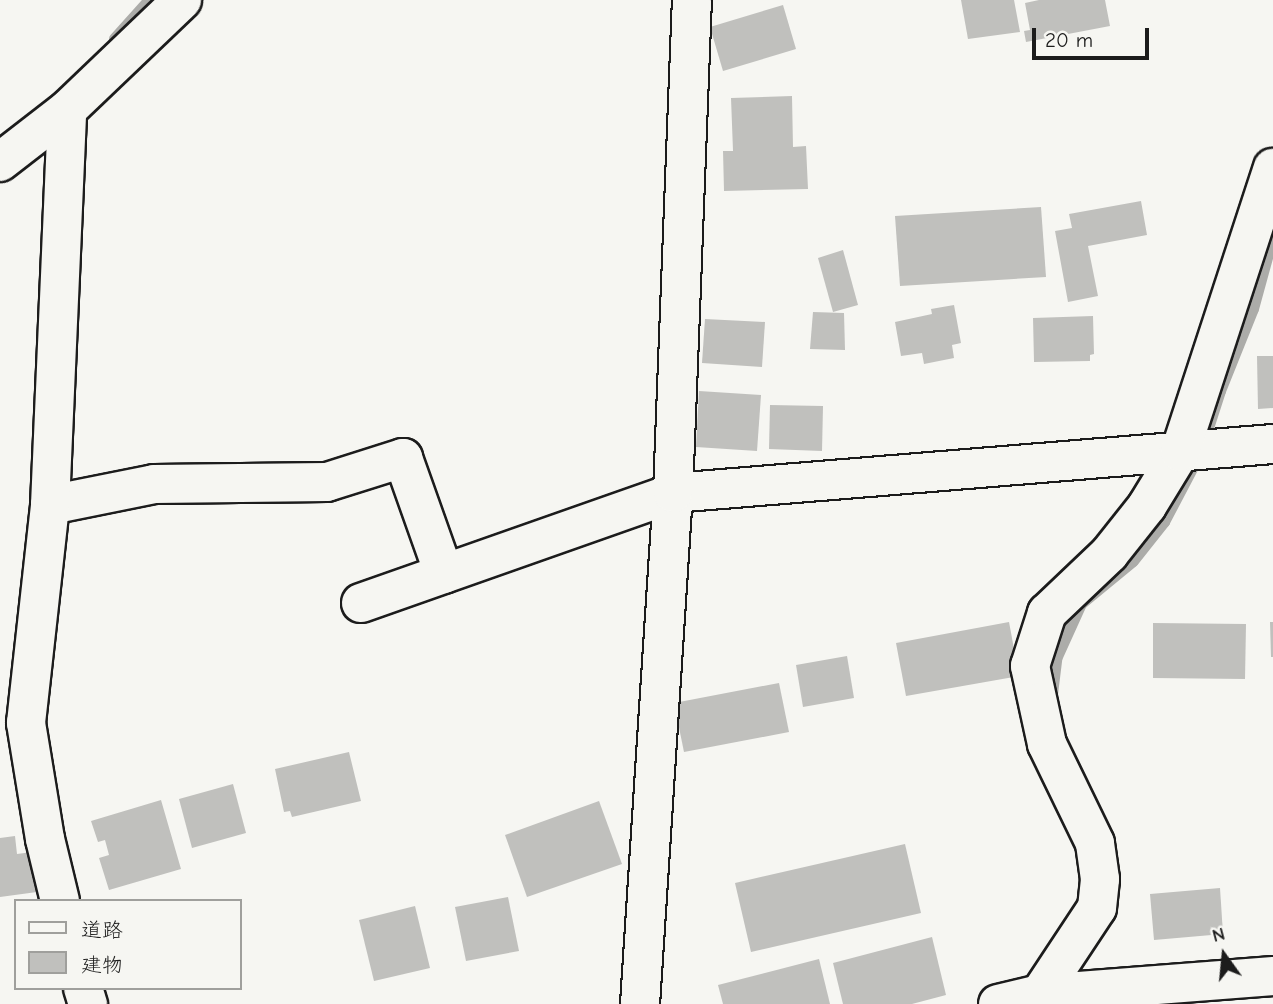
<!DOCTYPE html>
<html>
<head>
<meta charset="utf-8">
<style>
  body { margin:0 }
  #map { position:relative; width:1273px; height:1004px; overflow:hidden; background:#f6f6f2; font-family:"Comic Neue","Klee One",sans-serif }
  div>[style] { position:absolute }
  .stream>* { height:12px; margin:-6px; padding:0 6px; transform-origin:6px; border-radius:6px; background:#acaca9 }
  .building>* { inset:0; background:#c0c0bd }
  .roads { filter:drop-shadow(2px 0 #1c1c1c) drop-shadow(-2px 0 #1c1c1c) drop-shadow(0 2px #1c1c1c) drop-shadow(0 -2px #1c1c1c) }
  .minor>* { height:38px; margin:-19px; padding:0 19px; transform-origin:19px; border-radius:19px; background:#f6f6f2 }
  span { translate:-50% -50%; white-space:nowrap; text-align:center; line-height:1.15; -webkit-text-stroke:7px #f6f6f2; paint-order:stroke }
  .legend { position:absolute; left:14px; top:899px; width:228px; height:91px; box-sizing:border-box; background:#f6f6f2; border:2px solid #9f9f9c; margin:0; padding:9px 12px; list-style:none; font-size:21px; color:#1c1c1c }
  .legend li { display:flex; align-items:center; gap:14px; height:35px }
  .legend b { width:35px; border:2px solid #9f9f9c }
  .north { position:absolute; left:1189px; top:920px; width:70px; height:70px; -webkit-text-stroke:5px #f6f6f2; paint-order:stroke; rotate:345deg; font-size:19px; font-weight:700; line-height:28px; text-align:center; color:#1c1c1c }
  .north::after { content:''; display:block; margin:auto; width:24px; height:32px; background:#1c1c1c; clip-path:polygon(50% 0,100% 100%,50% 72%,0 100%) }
  .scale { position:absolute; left:1032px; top:28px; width:117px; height:32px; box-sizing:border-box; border:4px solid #1c1c1c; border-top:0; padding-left:9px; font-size:21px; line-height:24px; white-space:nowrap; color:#1c1c1c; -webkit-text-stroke:5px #f6f6f2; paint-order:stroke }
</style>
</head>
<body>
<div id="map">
  <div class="stream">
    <i style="left:115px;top:39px;width:52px;rotate:-48.1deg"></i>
    <i style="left:1203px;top:444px;width:56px;rotate:-72.2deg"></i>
    <i style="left:1220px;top:391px;width:88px;rotate:-68.1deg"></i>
    <i style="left:1253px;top:309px;width:76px;rotate:-74.7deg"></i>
    <i style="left:1052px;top:694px;width:35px;rotate:-83deg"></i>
    <i style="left:1056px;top:659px;width:60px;rotate:-65.6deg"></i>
    <i style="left:1081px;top:604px;width:67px;rotate:-39.6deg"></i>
    <i style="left:1133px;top:561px;width:50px;rotate:-51.5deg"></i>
    <i style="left:1164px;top:522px;width:69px;rotate:-62.3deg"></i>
  </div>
  <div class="building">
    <i style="clip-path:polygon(961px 0,1014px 0,1020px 32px,968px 39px)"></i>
    <i style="clip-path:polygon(1039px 0,1105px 0,1110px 26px,1026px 42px,1024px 31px,1030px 30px,1025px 3px)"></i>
    <i style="clip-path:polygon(783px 5px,796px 49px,723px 71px,710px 27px)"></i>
    <i style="clip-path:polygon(792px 96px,793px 147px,806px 146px,808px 189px,724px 191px,723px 151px,733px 151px,731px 98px)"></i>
    <i style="clip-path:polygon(1141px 201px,1147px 235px,1088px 246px,1098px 296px,1068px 302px,1055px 231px,1072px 228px,1069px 214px)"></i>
    <i style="clip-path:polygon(1041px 207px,1046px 277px,900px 286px,895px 216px)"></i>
    <i style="clip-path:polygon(843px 250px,858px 305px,833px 312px,818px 258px)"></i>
    <i style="clip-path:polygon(954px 305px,961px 343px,952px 345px,954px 358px,924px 364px,922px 353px,901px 356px,895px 322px,932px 314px,931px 309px)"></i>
    <i style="clip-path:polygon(813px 312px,844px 313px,845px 350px,810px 349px)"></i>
    <i style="clip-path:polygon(1093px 316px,1094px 354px,1090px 355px,1090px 361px,1034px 362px,1033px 318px)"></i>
    <i style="clip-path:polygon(705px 319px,765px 322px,762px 367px,702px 363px)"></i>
    <i style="clip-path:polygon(1257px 356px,1273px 356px,1273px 408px,1258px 409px)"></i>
    <i style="clip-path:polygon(699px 391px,761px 395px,757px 451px,696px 447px)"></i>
    <i style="clip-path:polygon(770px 405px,823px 406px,822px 451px,769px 449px)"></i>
    <i style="clip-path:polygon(1009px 622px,1019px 676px,906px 696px,896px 643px)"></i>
    <i style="clip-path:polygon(1270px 622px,1273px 622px,1273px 657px,1271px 657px)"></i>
    <i style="clip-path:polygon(1153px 623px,1246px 624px,1245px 679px,1153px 678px)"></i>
    <i style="clip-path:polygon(847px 656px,854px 698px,803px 707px,796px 665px)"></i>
    <i style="clip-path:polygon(779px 683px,789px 732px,684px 752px,674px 703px)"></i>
    <i style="clip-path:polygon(349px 752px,361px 801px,292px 817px,290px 811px,284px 812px,275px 769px)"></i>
    <i style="clip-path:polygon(233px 784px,246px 833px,192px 848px,179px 799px)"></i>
    <i style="clip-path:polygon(161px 800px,181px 869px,109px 890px,99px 858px,109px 855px,105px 840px,98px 842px,91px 821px)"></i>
    <i style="clip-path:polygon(599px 801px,622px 864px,527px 897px,505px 835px)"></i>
    <i style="clip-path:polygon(15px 836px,17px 854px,32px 852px,37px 892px,0 897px,0 838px)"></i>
    <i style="clip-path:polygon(905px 844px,921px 913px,751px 952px,735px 883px)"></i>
    <i style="clip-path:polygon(1220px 888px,1223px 934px,1154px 940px,1150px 894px)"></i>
    <i style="clip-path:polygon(508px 897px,519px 951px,466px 961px,455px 907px)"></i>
    <i style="clip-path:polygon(415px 906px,430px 968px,374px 981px,359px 920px)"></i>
    <i style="clip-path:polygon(932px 937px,946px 995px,912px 1004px,843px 1004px,833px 963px)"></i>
    <i style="clip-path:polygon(819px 959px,830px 1004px,723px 1004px,718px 985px)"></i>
  </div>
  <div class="roads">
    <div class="minor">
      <i style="left:0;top:162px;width:85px;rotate:-37.8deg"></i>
      <i style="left:67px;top:110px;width:159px;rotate:-43.7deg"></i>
      <i style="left:50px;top:505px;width:106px;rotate:-11.4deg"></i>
      <i style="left:154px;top:484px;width:173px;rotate:-0.7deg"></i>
      <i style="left:327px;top:482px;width:80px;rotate:-17.5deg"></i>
      <i style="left:403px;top:458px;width:123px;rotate:70.5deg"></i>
      <i style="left:361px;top:603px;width:331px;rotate:-19.4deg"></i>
      <i style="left:673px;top:493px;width:602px;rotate:-4.67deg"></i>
      <i style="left:60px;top:901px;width:64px;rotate:-103.6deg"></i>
      <i style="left:45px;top:839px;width:118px;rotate:-99.3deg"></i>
      <i style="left:26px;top:723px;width:219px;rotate:-83.7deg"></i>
      <i style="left:50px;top:505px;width:395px;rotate:-87.5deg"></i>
      <i style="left:83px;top:988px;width:17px;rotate:73deg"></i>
      <i style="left:640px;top:1004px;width:512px;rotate:-86.31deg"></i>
      <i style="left:673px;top:493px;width:493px;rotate:-87.8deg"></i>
      <i style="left:998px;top:1004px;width:43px;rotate:-13.4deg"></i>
      <i style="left:1040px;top:994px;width:234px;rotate:-4.4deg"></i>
      <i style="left:1037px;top:1004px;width:10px;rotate:-73deg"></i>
      <i style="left:1040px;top:994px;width:103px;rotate:-56.5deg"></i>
      <i style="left:1097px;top:908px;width:29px;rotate:-84deg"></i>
      <i style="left:1100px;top:879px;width:36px;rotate:-98deg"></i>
      <i style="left:1095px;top:843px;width:110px;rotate:-115.9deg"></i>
      <i style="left:1047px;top:744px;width:80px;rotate:-102.3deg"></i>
      <i style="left:1030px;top:666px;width:56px;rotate:-72.2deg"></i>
      <i style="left:1047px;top:613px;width:86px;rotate:-43.6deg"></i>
      <i style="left:1109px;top:554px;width:61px;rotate:-51.6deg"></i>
      <i style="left:1147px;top:506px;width:63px;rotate:-58.6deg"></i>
      <i style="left:1180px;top:452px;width:299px;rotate:-71.9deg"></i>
    </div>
  </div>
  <ul class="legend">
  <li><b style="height:9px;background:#f6f6f2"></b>道路</li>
  <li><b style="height:19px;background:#c0c0bd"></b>建物</li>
  </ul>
  <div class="north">N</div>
  <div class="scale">20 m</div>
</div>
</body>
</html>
